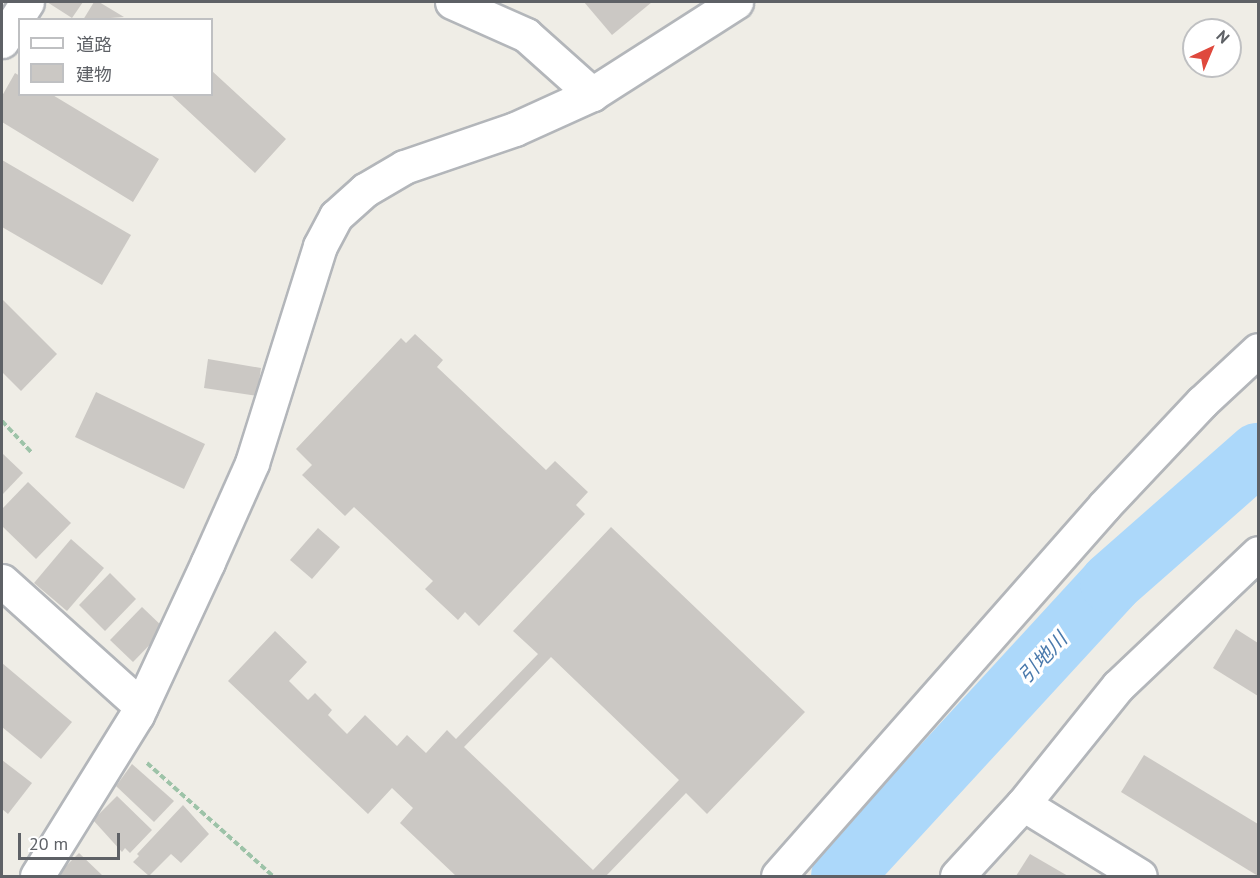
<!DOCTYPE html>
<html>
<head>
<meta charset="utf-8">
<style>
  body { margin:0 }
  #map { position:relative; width:1260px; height:878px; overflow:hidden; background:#efede6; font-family:"PT Sans","Noto Sans JP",sans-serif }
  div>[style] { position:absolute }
  .river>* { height:62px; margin:-31px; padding:0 31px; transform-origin:31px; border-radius:31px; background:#acd8fa }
  .building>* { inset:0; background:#cbc8c4 }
  .path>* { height:4px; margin-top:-2px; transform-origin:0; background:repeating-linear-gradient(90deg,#9dc3a8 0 6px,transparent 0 9px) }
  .roads { filter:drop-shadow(2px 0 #b3b6ba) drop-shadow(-2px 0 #b3b6ba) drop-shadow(0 2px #b3b6ba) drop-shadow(0 -2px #b3b6ba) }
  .minor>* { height:33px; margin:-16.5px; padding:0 16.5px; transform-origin:16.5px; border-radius:16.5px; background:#fff }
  span { translate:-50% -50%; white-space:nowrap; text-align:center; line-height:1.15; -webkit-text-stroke:6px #fff; paint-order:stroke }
  .water-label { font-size:20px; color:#4979ac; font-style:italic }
  .frame { position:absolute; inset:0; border:3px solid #5e6166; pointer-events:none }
  .legend { position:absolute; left:18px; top:18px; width:195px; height:78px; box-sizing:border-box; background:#fff; border:2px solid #bfc0c2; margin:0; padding:8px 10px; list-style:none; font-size:18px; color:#5e6166 }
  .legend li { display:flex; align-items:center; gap:12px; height:30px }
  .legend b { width:30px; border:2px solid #bfc0c2 }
  .north { position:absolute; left:1182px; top:18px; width:60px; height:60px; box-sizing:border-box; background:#fff; border:2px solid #bfc0c2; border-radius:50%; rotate:44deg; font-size:16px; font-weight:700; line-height:24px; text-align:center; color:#5e6166 }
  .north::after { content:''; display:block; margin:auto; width:21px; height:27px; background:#df493d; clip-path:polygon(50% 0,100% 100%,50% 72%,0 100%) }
  .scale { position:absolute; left:18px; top:833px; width:102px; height:27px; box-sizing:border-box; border:3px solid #5e6166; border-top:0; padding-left:8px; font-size:18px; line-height:21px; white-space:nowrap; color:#5e6166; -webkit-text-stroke:4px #fff; paint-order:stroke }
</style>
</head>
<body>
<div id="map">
  <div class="river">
    <i style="left:842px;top:876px;width:398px;rotate:-47.4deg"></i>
    <i style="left:1111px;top:583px;width:196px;rotate:-41.3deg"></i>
  </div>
  <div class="building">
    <i style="clip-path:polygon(47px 2px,83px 2px,72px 18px)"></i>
    <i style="clip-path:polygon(94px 2px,99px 2px,124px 17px,83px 20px)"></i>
    <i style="clip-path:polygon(584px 2px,652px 2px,612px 35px)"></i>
    <i style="clip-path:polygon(212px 71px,286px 139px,255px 173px,170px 94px,212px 94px)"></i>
    <i style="clip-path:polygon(15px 73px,20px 76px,20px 94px,51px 94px,159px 159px,133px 202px,2px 122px,2px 96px)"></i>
    <i style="clip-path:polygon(2px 160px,131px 235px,102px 285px,2px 227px)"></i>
    <i style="clip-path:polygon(2px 299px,57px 354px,21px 391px,2px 372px)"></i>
    <i style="clip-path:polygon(415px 334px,443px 360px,437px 367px,546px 470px,555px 461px,588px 492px,576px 505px,585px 514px,479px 626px,465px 612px,458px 620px,425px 589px,433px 581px,354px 507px,345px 516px,302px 475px,312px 465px,296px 449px,401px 338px,406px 343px)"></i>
    <i style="clip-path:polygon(208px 359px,261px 368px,257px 396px,204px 388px)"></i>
    <i style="clip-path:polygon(96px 392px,205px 444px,184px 489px,75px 437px)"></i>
    <i style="clip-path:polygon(2px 453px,23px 473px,2px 495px)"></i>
    <i style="clip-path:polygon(28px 482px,71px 523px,36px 559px,2px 526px,2px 509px)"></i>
    <i style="clip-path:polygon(evenodd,611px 527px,805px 712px,707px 814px,686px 793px,606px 876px,456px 876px,400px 823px,413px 808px,392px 788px,368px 814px,228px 681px,275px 631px,307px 662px,289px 681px,308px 700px,315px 693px,332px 710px,328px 715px,347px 734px,365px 715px,397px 746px,407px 735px,426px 753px,447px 730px,456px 739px,538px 654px,513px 631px,611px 527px,551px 657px,679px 780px,593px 870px,464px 747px,551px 657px)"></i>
    <i style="clip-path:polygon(318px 528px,340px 547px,312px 579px,290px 560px)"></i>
    <i style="clip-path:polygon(71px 539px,104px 568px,67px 611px,34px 583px)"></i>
    <i style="clip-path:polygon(110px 573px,136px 599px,105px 631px,79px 605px)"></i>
    <i style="clip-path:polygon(142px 607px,165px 629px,133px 662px,110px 640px)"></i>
    <i style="clip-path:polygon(1236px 629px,1258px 643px,1258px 696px,1213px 668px)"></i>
    <i style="clip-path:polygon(2px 663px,72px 722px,41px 759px,2px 727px)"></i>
    <i style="clip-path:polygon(1144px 755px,1258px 824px,1258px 876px,1121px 792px)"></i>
    <i style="clip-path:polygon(2px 760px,32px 783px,8px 814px,2px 809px)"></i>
    <i style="clip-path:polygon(132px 764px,174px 801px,154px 822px,116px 786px)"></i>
    <i style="clip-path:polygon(117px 796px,152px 830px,130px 853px,125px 848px,122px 852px,93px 820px)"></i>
    <i style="clip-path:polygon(183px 805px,209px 834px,181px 863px,171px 854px,149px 876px,133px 862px,139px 856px,137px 854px)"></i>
    <i style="clip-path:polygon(79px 853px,103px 876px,56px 876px)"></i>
    <i style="clip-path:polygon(1030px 854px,1068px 876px,1016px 876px)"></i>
  </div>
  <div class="path">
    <i style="left:2px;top:421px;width:44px;rotate:46.8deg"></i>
    <i style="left:147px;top:763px;width:169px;rotate:41.9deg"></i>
  </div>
  <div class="roads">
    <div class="minor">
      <i style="left:452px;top:2px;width:81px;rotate:24deg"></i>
      <i style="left:526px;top:35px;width:89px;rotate:41.8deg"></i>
      <i style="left:2px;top:41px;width:46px;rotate:-57.3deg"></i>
      <i style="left:2px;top:581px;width:187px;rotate:42deg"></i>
      <i style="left:1023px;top:804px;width:137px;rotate:31.6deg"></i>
      <i style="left:37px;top:876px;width:190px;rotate:-58.2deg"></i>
      <i style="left:137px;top:715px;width:169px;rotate:-65.1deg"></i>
      <i style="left:208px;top:562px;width:108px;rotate:-66deg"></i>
      <i style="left:252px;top:463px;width:227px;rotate:-72.6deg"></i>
      <i style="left:320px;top:246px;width:34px;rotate:-62deg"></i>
      <i style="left:336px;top:216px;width:39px;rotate:-42deg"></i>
      <i style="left:365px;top:190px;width:45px;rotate:-30.5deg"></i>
      <i style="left:404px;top:167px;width:117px;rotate:-18.9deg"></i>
      <i style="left:515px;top:129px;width:85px;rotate:-24.4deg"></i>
      <i style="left:592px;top:94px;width:171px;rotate:-32.6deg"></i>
      <i style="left:778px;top:876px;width:493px;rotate:-48.6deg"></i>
      <i style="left:1104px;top:506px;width:143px;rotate:-46.7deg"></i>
      <i style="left:1202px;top:402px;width:76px;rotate:-42.9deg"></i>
      <i style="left:957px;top:876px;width:98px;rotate:-47.5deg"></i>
      <i style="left:1023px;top:804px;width:151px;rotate:-51.2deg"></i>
      <i style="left:1118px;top:686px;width:193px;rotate:-43.5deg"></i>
    </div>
  </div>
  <div class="water-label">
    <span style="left:1043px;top:658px;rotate:-47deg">引地川</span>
  </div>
  <div class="frame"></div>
  <ul class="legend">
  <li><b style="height:8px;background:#fff"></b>道路</li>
  <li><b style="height:16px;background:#cbc8c4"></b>建物</li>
  </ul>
  <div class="north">N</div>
  <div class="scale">20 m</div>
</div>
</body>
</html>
